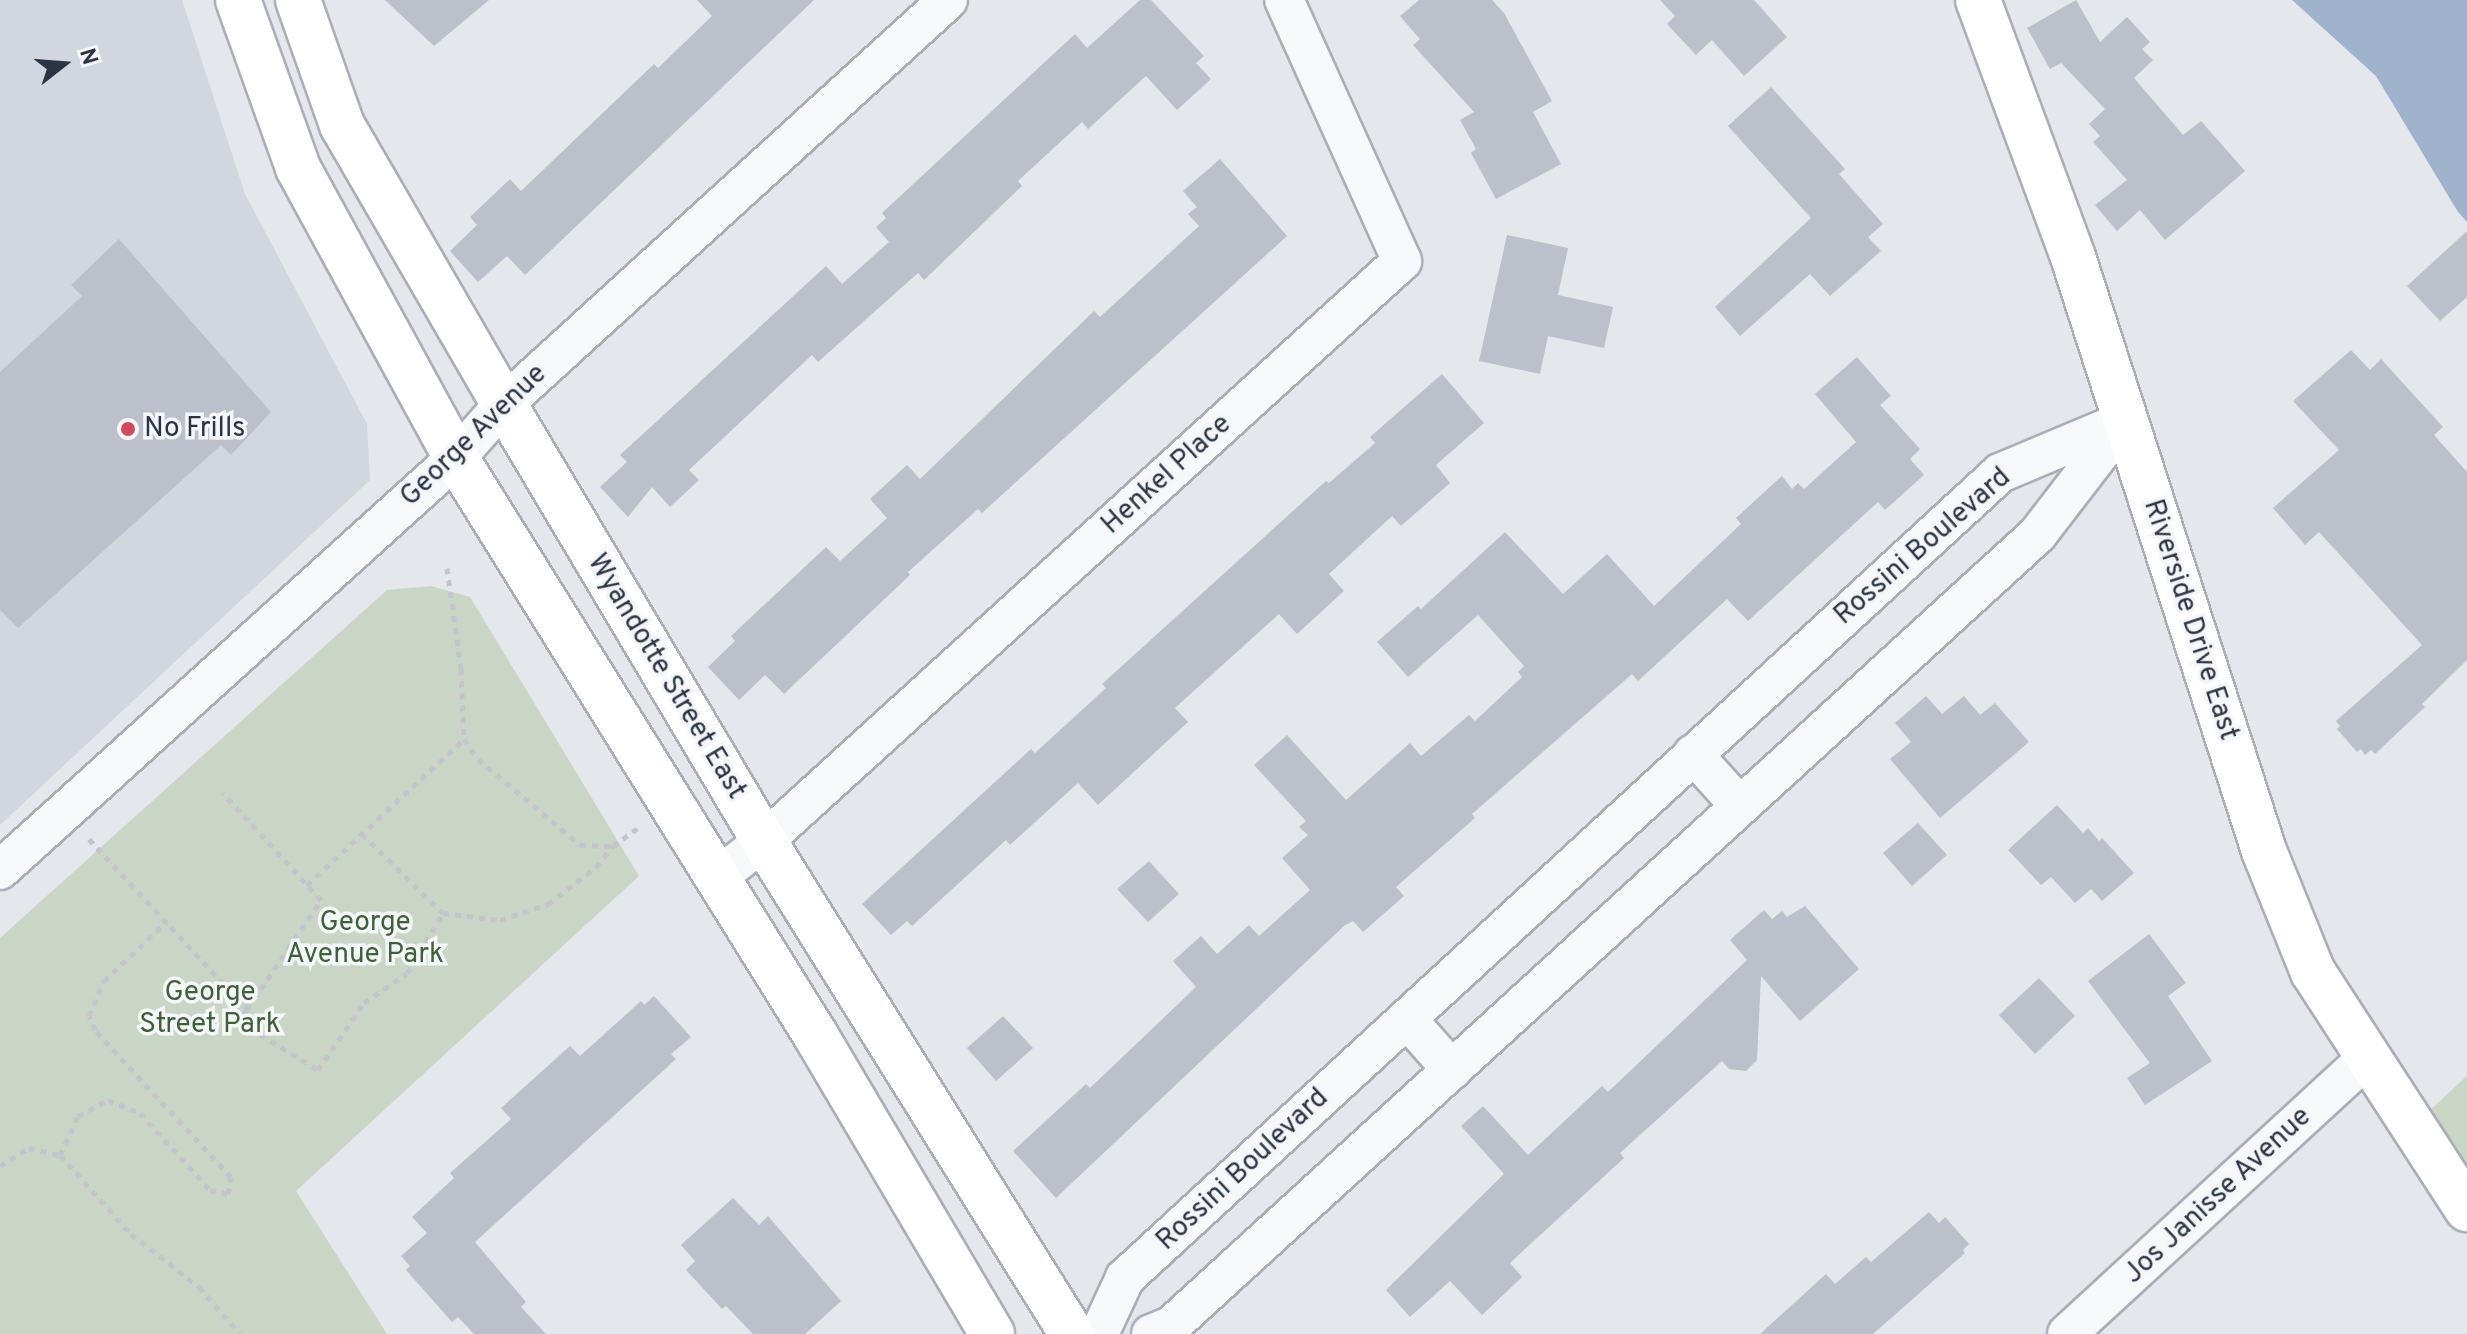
<!DOCTYPE html>
<html>
<head>
<meta charset="utf-8">
<style>
  body { margin:0 }
  #map { position:relative; width:2467px; height:1334px; overflow:hidden; background:#e4e7ec; font-family:Overpass,sans-serif }
  div>[style] { position:absolute }
  .built>* { inset:0; background:#d2d6de }
  .green>* { inset:0; background:#c9d6c5 }
  .water>* { inset:0; background:#9fb4cc }
  .building>* { inset:0; background:#bbc0ca }
  .path>* { height:5px; margin-top:-2.5px; transform-origin:0; background:repeating-linear-gradient(90deg,#c2c5cb 0 6px,transparent 0 12px) }
  .roads { filter:drop-shadow(2px 0 #a9aeb7) drop-shadow(-2px 0 #a9aeb7) drop-shadow(0 2px #a9aeb7) drop-shadow(0 -2px #a9aeb7) }
  .minor>* { height:38px; margin:-19px; padding:0 19px; transform-origin:19px; border-radius:19px; background:#f7f8fa }
  .secondary>* { height:44px; margin:-22px; padding:0 22px; transform-origin:22px; border-radius:22px; background:#fff }
  .dots>* { width:22px; height:22px; translate:-50% -50%; box-sizing:border-box; border:4px solid #f4f6f9; border-radius:50% }
  span { translate:-50% -50%; white-space:nowrap; text-align:center; line-height:1.15; -webkit-text-stroke:7px #f4f6f9; paint-order:stroke }
  .poi-label { font-size:28px; color:#2b3445 }
  .left { translate:0 -50%; text-align:left }
  .street-label { font-size:28px; color:#2b3445 }
  .park-label { font-size:28px; color:#3f6138 }
  .north { position:absolute; left:24px; top:24px; width:80px; height:80px; -webkit-text-stroke:6px #f4f6f9; paint-order:stroke; rotate:73deg; font-size:22px; font-weight:700; line-height:32px; text-align:center; color:#2b3445 }
  .north::after { content:''; display:block; margin:auto; width:28px; height:36px; background:#2b3445; clip-path:polygon(50% 0,100% 100%,50% 72%,0 100%) }
</style>
</head>
<body>
<div id="map">
  <div class="built">
    <i style="clip-path:polygon(0 0,182px 0,245px 194px,367px 424px,370px 480px,0 825px)"></i>
  </div>
  <div class="green">
    <i style="clip-path:polygon(431px 586px,470px 597px,639px 876px,296px 1191px,387px 1334px,0 1334px,0 938px,387px 590px)"></i>
    <i style="clip-path:polygon(2467px 1076px,2467px 1170px,2427px 1113px)"></i>
  </div>
  <div class="water">
    <i style="clip-path:polygon(2292px 0,2467px 0,2467px 222px,2458px 212px,2376px 76px)"></i>
  </div>
  <div class="building">
    <i style="clip-path:polygon(385px 0,489px 0,434px 46px)"></i>
    <i style="clip-path:polygon(697px 0,814px 0,525px 275px,507px 256px,478px 282px,450px 251px,477px 225px,470px 217px,510px 179px,521px 191px,654px 64px,658px 68px,712px 16px)"></i>
    <i style="clip-path:polygon(1140px 0,1151px 0,1204px 56px,1196px 63px,1211px 79px,1177px 110px,1146px 76px,1088px 129px,1082px 122px,1018px 181px,1022px 186px,924px 280px,918px 273px,818px 362px,812px 355px,689px 470px,699px 480px,670px 507px,652px 487px,628px 517px,600px 487px,627px 462px,620px 455px,826px 266px,842px 284px,889px 242px,876px 227px,886px 218px,882px 213px,1075px 34px,1087px 48px)"></i>
    <i style="clip-path:polygon(1419px 0,1492px 0,1504px 13px,1552px 101px,1533px 112px,1561px 164px,1496px 199px,1471px 153px,1476px 149px,1460px 120px,1474px 112px,1413px 45px,1420px 39px,1400px 16px)"></i>
    <i style="clip-path:polygon(1660px 0,1754px 0,1787px 37px,1744px 76px,1712px 40px,1696px 55px,1667px 24px,1675px 16px)"></i>
    <i style="clip-path:polygon(2076px 0,2100px 42px,2127px 17px,2150px 42px,2142px 49px,2153px 60px,2134px 78px,2183px 135px,2201px 121px,2245px 171px,2165px 240px,2140px 210px,2117px 231px,2095px 205px,2127px 180px,2093px 142px,2100px 136px,2089px 124px,2105px 109px,2061px 63px,2050px 69px,2027px 28px)"></i>
    <i style="clip-path:polygon(1771px 87px,1845px 169px,1839px 174px,1883px 224px,1868px 237px,1881px 251px,1830px 296px,1810px 274px,1740px 336px,1715px 307px,1811px 218px,1728px 126px)"></i>
    <i style="clip-path:polygon(1220px 159px,1287px 236px,982px 513px,978px 509px,908px 572px,910px 575px,784px 694px,765px 675px,739px 700px,708px 667px,735px 641px,731px 636px,826px 547px,840px 561px,887px 518px,870px 499px,907px 465px,920px 479px,1094px 311px,1100px 317px,1199px 226px,1188px 214px,1197px 207px,1183px 191px)"></i>
    <i style="clip-path:polygon(2467px 231px,2467px 297px,2440px 321px,2407px 286px)"></i>
    <i style="clip-path:polygon(1507px 235px,1568px 248px,1558px 295px,1613px 307px,1604px 348px,1548px 336px,1540px 374px,1479px 361px)"></i>
    <i style="clip-path:polygon(119px 239px,271px 412px,231px 455px,221px 445px,18px 628px,0 610px,0 372px,82px 296px,71px 285px)"></i>
    <i style="clip-path:polygon(2351px 350px,2370px 370px,2381px 359px,2443px 427px,2434px 435px,2467px 472px,2467px 660px,2422px 704px,2425px 707px,2375px 754px,2371px 750px,2365px 755px,2361px 749px,2357px 752px,2337px 729px,2340px 726px,2336px 721px,2422px 645px,2319px 532px,2305px 545px,2273px 508px,2339px 450px,2293px 401px)"></i>
    <i style="clip-path:polygon(1857px 357px,1891px 396px,1880px 405px,1920px 449px,1910px 459px,1924px 475px,1885px 510px,1878px 502px,1748px 621px,1727px 599px,1638px 681px,1632px 674px,1472px 814px,1475px 818px,1396px 887px,1404px 896px,1363px 932px,1353px 921px,1344px 926px,1056px 1198px,1013px 1151px,1086px 1084px,1090px 1088px,1196px 987px,1173px 961px,1201px 936px,1217px 954px,1249px 925px,1259px 936px,1310px 890px,1282px 858px,1308px 835px,1299px 827px,1306px 821px,1254px 765px,1287px 735px,1346px 800px,1410px 743px,1421px 756px,1469px 715px,1475px 721px,1522px 677px,1518px 672px,1524px 666px,1478px 615px,1408px 677px,1377px 642px,1418px 606px,1421px 609px,1505px 532px,1563px 594px,1607px 554px,1654px 606px,1741px 524px,1736px 518px,1782px 476px,1792px 489px,1798px 483px,1804px 489px,1856px 442px,1815px 394px)"></i>
    <i style="clip-path:polygon(1442px 374px,1484px 423px,1436px 465px,1450px 483px,1401px 526px,1392px 516px,1329px 574px,1344px 591px,1297px 634px,1279px 614px,1175px 708px,1188px 722px,1098px 805px,1078px 783px,1010px 845px,1006px 840px,912px 926px,907px 921px,891px 935px,862px 904px,1031px 749px,1035px 753px,1106px 688px,1102px 684px,1326px 481px,1329px 483px,1375px 443px,1370px 437px)"></i>
    <i style="clip-path:polygon(1926px 696px,1942px 714px,1964px 696px,1980px 715px,1995px 703px,2029px 742px,1940px 818px,1890px 759px,1911px 742px,1895px 723px)"></i>
    <i style="clip-path:polygon(2057px 805px,2083px 833px,2088px 828px,2099px 841px,2102px 838px,2134px 873px,2102px 901px,2091px 889px,2075px 903px,2051px 877px,2041px 885px,2008px 850px)"></i>
    <i style="clip-path:polygon(1918px 823px,1947px 855px,1912px 886px,1883px 853px)"></i>
    <i style="clip-path:polygon(1149px 861px,1179px 894px,1148px 922px,1117px 889px)"></i>
    <i style="clip-path:polygon(1805px 906px,1859px 969px,1800px 1021px,1761px 976px,1757px 1060px,1746px 1071px,1729px 1069px,1722px 1061px,1620px 1153px,1624px 1158px,1510px 1263px,1522px 1277px,1482px 1315px,1450px 1281px,1410px 1317px,1386px 1290px,1504px 1174px,1461px 1126px,1483px 1106px,1528px 1155px,1602px 1086px,1608px 1092px,1747px 960px,1730px 940px,1764px 910px,1772px 919px,1782px 911px,1787px 917px)"></i>
    <i style="clip-path:polygon(2149px 934px,2186px 983px,2168px 996px,2212px 1061px,2145px 1105px,2127px 1078px,2150px 1063px,2088px 981px)"></i>
    <i style="clip-path:polygon(2039px 978px,2075px 1016px,2035px 1054px,1999px 1015px)"></i>
    <i style="clip-path:polygon(654px 996px,691px 1037px,671px 1054px,676px 1059px,475px 1242px,526px 1302px,521px 1307px,546px 1334px,474px 1334px,458px 1317px,452px 1322px,406px 1270px,410px 1266px,401px 1256px,427px 1233px,412px 1217px,454px 1178px,450px 1173px,511px 1119px,501px 1108px,570px 1046px,580px 1056px,641px 1001px,644px 1005px)"></i>
    <i style="clip-path:polygon(1003px 1016px,1033px 1048px,996px 1081px,967px 1048px)"></i>
    <i style="clip-path:polygon(733px 1198px,759px 1225px,768px 1216px,841px 1301px,805px 1334px,753px 1334px,726px 1306px,722px 1309px,686px 1270px,695px 1261px,681px 1245px)"></i>
    <i style="clip-path:polygon(1929px 1212px,1939px 1223px,1945px 1217px,1969px 1244px,1963px 1250px,1965px 1253px,1873px 1334px,1760px 1334px,1826px 1274px,1835px 1284px,1866px 1257px,1871px 1262px)"></i>
  </div>
  <div class="path">
    <i style="left:447px;top:568px;width:102px;rotate:82.1deg"></i>
    <i style="left:461px;top:669px;width:70px;rotate:87.5deg"></i>
    <i style="left:362px;top:834px;width:113px;rotate:44.3deg"></i>
    <i style="left:443px;top:913px;width:57px;rotate:7deg"></i>
    <i style="left:500px;top:920px;width:51px;rotate:-18.4deg"></i>
    <i style="left:548px;top:904px;width:61px;rotate:-37.6deg"></i>
    <i style="left:596px;top:867px;width:27px;rotate:-51deg"></i>
    <i style="left:89px;top:839px;width:232px;rotate:47.1deg"></i>
    <i style="left:247px;top:1009px;width:132px;rotate:-55.8deg"></i>
    <i style="left:321px;top:900px;width:145px;rotate:-132.5deg"></i>
    <i style="left:307px;top:885px;width:214px;rotate:-42.9deg"></i>
    <i style="left:464px;top:739px;width:24px;rotate:55deg"></i>
    <i style="left:478px;top:759px;width:133px;rotate:40.1deg"></i>
    <i style="left:580px;top:845px;width:33px;rotate:2deg"></i>
    <i style="left:613px;top:846px;width:32px;rotate:-36deg"></i>
    <i style="left:247px;top:1009px;width:15px;rotate:118deg"></i>
    <i style="left:240px;top:1022px;width:92px;rotate:31.6deg"></i>
    <i style="left:318px;top:1070px;width:81px;rotate:-55.5deg"></i>
    <i style="left:364px;top:1003px;width:52px;rotate:-34.9deg"></i>
    <i style="left:407px;top:973px;width:70px;rotate:-59deg"></i>
    <i style="left:60px;top:1155px;width:43px;rotate:-65.2deg"></i>
    <i style="left:78px;top:1116px;width:34px;rotate:-28deg"></i>
    <i style="left:108px;top:1100px;width:35px;rotate:22deg"></i>
    <i style="left:140px;top:1113px;width:104px;rotate:47.7deg"></i>
    <i style="left:210px;top:1190px;width:18px;rotate:13deg"></i>
    <i style="left:228px;top:1194px;width:17px;rotate:-80deg"></i>
    <i style="left:231px;top:1177px;width:200px;rotate:-132.8deg"></i>
    <i style="left:95px;top:1030px;width:15px;rotate:-113deg"></i>
    <i style="left:89px;top:1016px;width:38px;rotate:-67deg"></i>
    <i style="left:104px;top:981px;width:86px;rotate:-43.6deg"></i>
    <i style="left:0;top:1166px;width:34px;rotate:-32deg"></i>
    <i style="left:29px;top:1148px;width:32px;rotate:13deg"></i>
    <i style="left:60px;top:1155px;width:106px;rotate:48.1deg"></i>
    <i style="left:131px;top:1234px;width:86px;rotate:37.9deg"></i>
    <i style="left:199px;top:1287px;width:62px;rotate:48.9deg"></i>
  </div>
  <div class="roads">
    <div class="minor">
      <i style="left:1693px;top:754px;width:69px;rotate:48deg"></i>
      <i style="left:0;top:870px;width:615px;rotate:-42.1deg"></i>
      <i style="left:456px;top:458px;width:72px;rotate:-48.4deg"></i>
      <i style="left:504px;top:404px;width:600px;rotate:-42.3deg"></i>
      <i style="left:716px;top:878px;width:61px;rotate:-37.6deg"></i>
      <i style="left:764px;top:841px;width:862px;rotate:-42.27deg"></i>
      <i style="left:1402px;top:261px;width:286px;rotate:-114.3deg"></i>
      <i style="left:1407px;top:1019px;width:68px;rotate:48.6deg"></i>
      <i style="left:1099px;top:1334px;width:62px;rotate:-65.1deg"></i>
      <i style="left:1125px;top:1278px;width:1189px;rotate:-42.61deg"></i>
      <i style="left:2000px;top:473px;width:137px;rotate:-22.8deg"></i>
      <i style="left:1151px;top:1334px;width:22px;rotate:-22deg"></i>
      <i style="left:1171px;top:1326px;width:1173px;rotate:-42.41deg"></i>
      <i style="left:2037px;top:535px;width:143px;rotate:-52.4deg"></i>
      <i style="left:2067px;top:1334px;width:409px;rotate:-42.6deg"></i>
    </div>
    <div class="secondary">
      <i style="left:238px;top:0;width:178px;rotate:70.3deg"></i>
      <i style="left:298px;top:168px;width:330px;rotate:61.4deg"></i>
      <i style="left:456px;top:458px;width:681px;rotate:58.08deg"></i>
      <i style="left:816px;top:1036px;width:346px;rotate:59.4deg"></i>
      <i style="left:298px;top:0;width:133px;rotate:70.6deg"></i>
      <i style="left:342px;top:125px;width:323px;rotate:59.9deg"></i>
      <i style="left:504px;top:404px;width:508px;rotate:59.25deg"></i>
      <i style="left:764px;top:841px;width:581px;rotate:58.01deg"></i>
      <i style="left:1978px;top:0;width:274px;rotate:69.7deg"></i>
      <i style="left:2073px;top:257px;width:624px;rotate:72.17deg"></i>
      <i style="left:2264px;top:851px;width:131px;rotate:68deg"></i>
      <i style="left:2313px;top:972px;width:283px;rotate:57deg"></i>
    </div>
  </div>
  <div class="dots">
    <i style="left:128px;top:429px;background:#d1495b"></i>
  </div>
  <div class="poi-label">
    <span class="left" style="left:144px;top:429px">No Frills</span>
  </div>
  <div class="street-label">
    <span style="left:474px;top:436px;rotate:-44deg">George Avenue</span>
    <span style="left:1167px;top:475px;rotate:-42deg">Henkel Place</span>
    <span style="left:1923px;top:547px;rotate:-41deg">Rossini Boulevard</span>
    <span style="left:2190px;top:620px;rotate:72deg">Riverside Drive East</span>
    <span style="left:666px;top:677px;rotate:59deg">Wyandotte Street East</span>
    <span style="left:1243px;top:1170px;rotate:-43deg">Rossini Boulevard</span>
    <span style="left:2218px;top:1196px;rotate:-43deg">Jos Janisse Avenue</span>
  </div>
  <div class="park-label">
    <span style="left:365px;top:939px">George<br>Avenue Park</span>
    <span style="left:210px;top:1009px">George<br>Street Park</span>
  </div>
  <div class="north">N</div>
</div>
</body>
</html>
